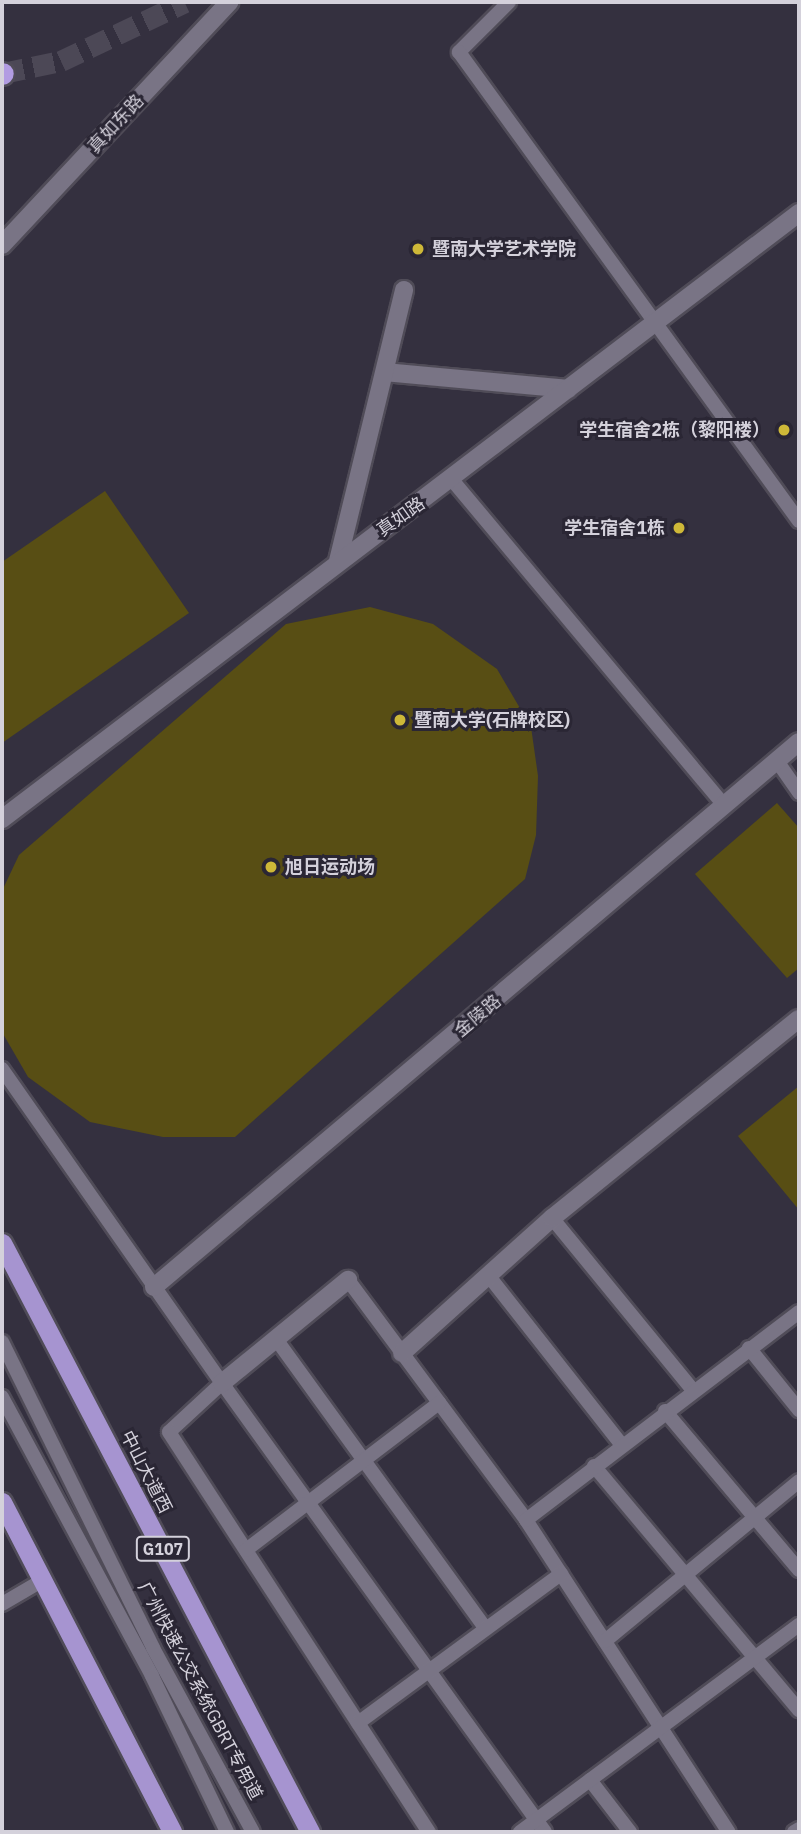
<!DOCTYPE html>
<html>
<head>
<meta charset="utf-8">
<style>
  body { margin:0 }
  #map { position:relative; width:801px; height:1834px; overflow:hidden; background:#34303f; font-family:"IBM Plex Sans","Noto Sans SC",sans-serif }
  div>[style] { position:absolute }
  .green>* { inset:0; background:#584e14 }
  .motorway-tunnel>* { height:21px; margin-top:-10.5px; transform-origin:0; background:repeating-linear-gradient(90deg,#4c4856 0 21px,transparent 0 31px) }
  .roads { filter:drop-shadow(2px 0 #504c58) drop-shadow(-2px 0 #504c58) drop-shadow(0 2px #504c58) drop-shadow(0 -2px #504c58) }
  .service>* { height:14px; margin:-7px; padding:0 7px; transform-origin:7px; border-radius:7px; background:#797485 }
  .minor>* { height:18px; margin:-9px; padding:0 9px; transform-origin:9px; border-radius:9px; background:#797485 }
  .trunk>* { height:19px; margin:-9.5px; padding:0 9.5px; transform-origin:9.5px; border-radius:9.5px; background:#a694d0 }
  .motorway>* { height:21px; margin:-10.5px; padding:0 10.5px; transform-origin:10.5px; border-radius:10.5px; background:#b29ce2 }
  .dots>* { width:19px; height:19px; translate:-50% -50%; box-sizing:border-box; border:4px solid #2a2634; border-radius:50% }
  span { translate:-50% -50%; white-space:nowrap; text-align:center; line-height:1.15; -webkit-text-stroke:6px #2a2634; paint-order:stroke }
  .shield-label span { padding:2px 5px; background:#2a2634; border:2px solid; border-radius:5px; -webkit-text-stroke-width:0 }
  .shield-label { font-size:16px; color:#d4d1db; font-weight:700 }
  .street-label { font-size:18px; color:#d4d1db }
  .poi-label { font-size:18px; color:#d4d1db; font-weight:700 }
  .left { translate:0 -50%; text-align:left }
  .right { translate:-100% -50%; text-align:right }
  .frame { position:absolute; inset:0; border:4px solid #d4d1db; pointer-events:none }
</style>
</head>
<body>
<div id="map">
  <div class="green">
    <i style="clip-path:polygon(105px 491px,189px 613px,2px 743px,2px 562px)"></i>
    <i style="clip-path:polygon(370px 607px,433px 624px,497px 669px,531px 727px,538px 776px,536px 835px,525px 879px,235px 1137px,163px 1137px,90px 1122px,28px 1077px,2px 1032px,2px 891px,19px 855px,286px 624px)"></i>
    <i style="clip-path:polygon(777px 803px,799px 828px,799px 968px,787px 978px,695px 874px)"></i>
    <i style="clip-path:polygon(799px 1086px,799px 1210px,738px 1136px)"></i>
  </div>
  <div class="motorway-tunnel">
    <i style="left:3px;top:73px;width:59px;rotate:-11.7deg"></i>
    <i style="left:61px;top:61px;width:137px;rotate:-25.4deg"></i>
  </div>
  <div class="roads">
    <div class="service">
      <i style="left:509px;top:2px;width:71px;rotate:135deg"></i>
      <i style="left:459px;top:52px;width:579px;rotate:54.06deg"></i>
      <i style="left:453px;top:481px;width:422px;rotate:50.1deg"></i>
      <i style="left:777px;top:761px;width:39px;rotate:55deg"></i>
      <i style="left:2px;top:1069px;width:383px;rotate:55deg"></i>
      <i style="left:222px;top:1383px;width:72px;rotate:137.2deg"></i>
      <i style="left:169px;top:1432px;width:477px;rotate:57deg"></i>
      <i style="left:552px;top:1218px;width:220px;rotate:50.7deg"></i>
      <i style="left:488px;top:1275px;width:214px;rotate:51.8deg"></i>
      <i style="left:348px;top:1280px;width:299px;rotate:53.4deg"></i>
      <i style="left:526px;top:1520px;width:372px;rotate:57deg"></i>
      <i style="left:276px;top:1339px;width:357px;rotate:54.1deg"></i>
      <i style="left:2px;top:1342px;width:341px;rotate:63.7deg"></i>
      <i style="left:153px;top:1648px;width:209px;rotate:61.5deg"></i>
      <i style="left:749px;top:1348px;width:80px;rotate:51.1deg"></i>
      <i style="left:222px;top:1383px;width:553px;rotate:54.27deg"></i>
      <i style="left:2px;top:1397px;width:317px;rotate:61.7deg"></i>
      <i style="left:152px;top:1676px;width:173px;rotate:64.3deg"></i>
      <i style="left:665px;top:1411px;width:208px;rotate:49.9deg"></i>
      <i style="left:594px;top:1466px;width:319px;rotate:50deg"></i>
      <i style="left:526px;top:1520px;width:343px;rotate:-37.3deg"></i>
      <i style="left:246px;top:1550px;width:243px;rotate:-37.3deg"></i>
      <i style="left:2px;top:1604px;width:48px;rotate:-30.3deg"></i>
      <i style="left:605px;top:1641px;width:251px;rotate:-39.5deg"></i>
      <i style="left:358px;top:1723px;width:252px;rotate:-36.3deg"></i>
      <i style="left:590px;top:1780px;width:66px;rotate:52.4deg"></i>
      <i style="left:520px;top:1832px;width:347px;rotate:-36.6deg"></i>
      <i style="left:794px;top:1832px;width:6px;rotate:-31deg"></i>
    </div>
    <div class="minor">
      <i style="left:2px;top:245px;width:333px;rotate:-46.9deg"></i>
      <i style="left:385px;top:372px;width:184px;rotate:5.3deg"></i>
      <i style="left:338px;top:561px;width:279px;rotate:-76.3deg"></i>
      <i style="left:2px;top:819px;width:1001px;rotate:-37.25deg"></i>
      <i style="left:154px;top:1287px;width:844px;rotate:-40.2deg"></i>
      <i style="left:402px;top:1353px;width:202px;rotate:-42deg"></i>
      <i style="left:552px;top:1218px;width:317px;rotate:-38.9deg"></i>
      <i style="left:222px;top:1383px;width:163px;rotate:-39.3deg"></i>
    </div>
    <div class="trunk">
      <i style="left:2px;top:1243px;width:665px;rotate:62.39deg"></i>
      <i style="left:2px;top:1502px;width:371px;rotate:62.7deg"></i>
    </div>
    <div class="motorway">
      <i style="left:2px;top:74px;width:1px;rotate:-45deg"></i>
    </div>
  </div>
  <div class="dots">
    <i style="left:418px;top:249px;background:#ceb838"></i>
    <i style="left:784px;top:430px;background:#ceb838"></i>
    <i style="left:679px;top:528px;background:#ceb838"></i>
    <i style="left:400px;top:720px;background:#ceb838"></i>
    <i style="left:271px;top:867px;background:#ceb838"></i>
  </div>
  <div class="shield-label">
    <span style="left:163px;top:1549px">G107</span>
  </div>
  <div class="street-label">
    <span style="left:116px;top:124px;rotate:-47deg">真如东路</span>
    <span style="left:401px;top:517px;rotate:-35deg">真如路</span>
    <span style="left:478px;top:1016px;rotate:-40deg">金陵路</span>
    <span style="left:146px;top:1472px;rotate:63deg">中山大道西</span>
    <span style="left:200px;top:1691px;rotate:62deg">广州快速公交系统GBRT专用道</span>
  </div>
  <div class="poi-label">
    <span class="left" style="left:432px;top:249px">暨南大学艺术学院</span>
    <span class="right" style="left:770px;top:430px">学生宿舍2栋（黎阳楼）</span>
    <span class="right" style="left:665px;top:528px">学生宿舍1栋</span>
    <span class="left" style="left:414px;top:720px">暨南大学(石牌校区)</span>
    <span class="left" style="left:285px;top:867px">旭日运动场</span>
  </div>
  <div class="frame"></div>
</div>
</body>
</html>
